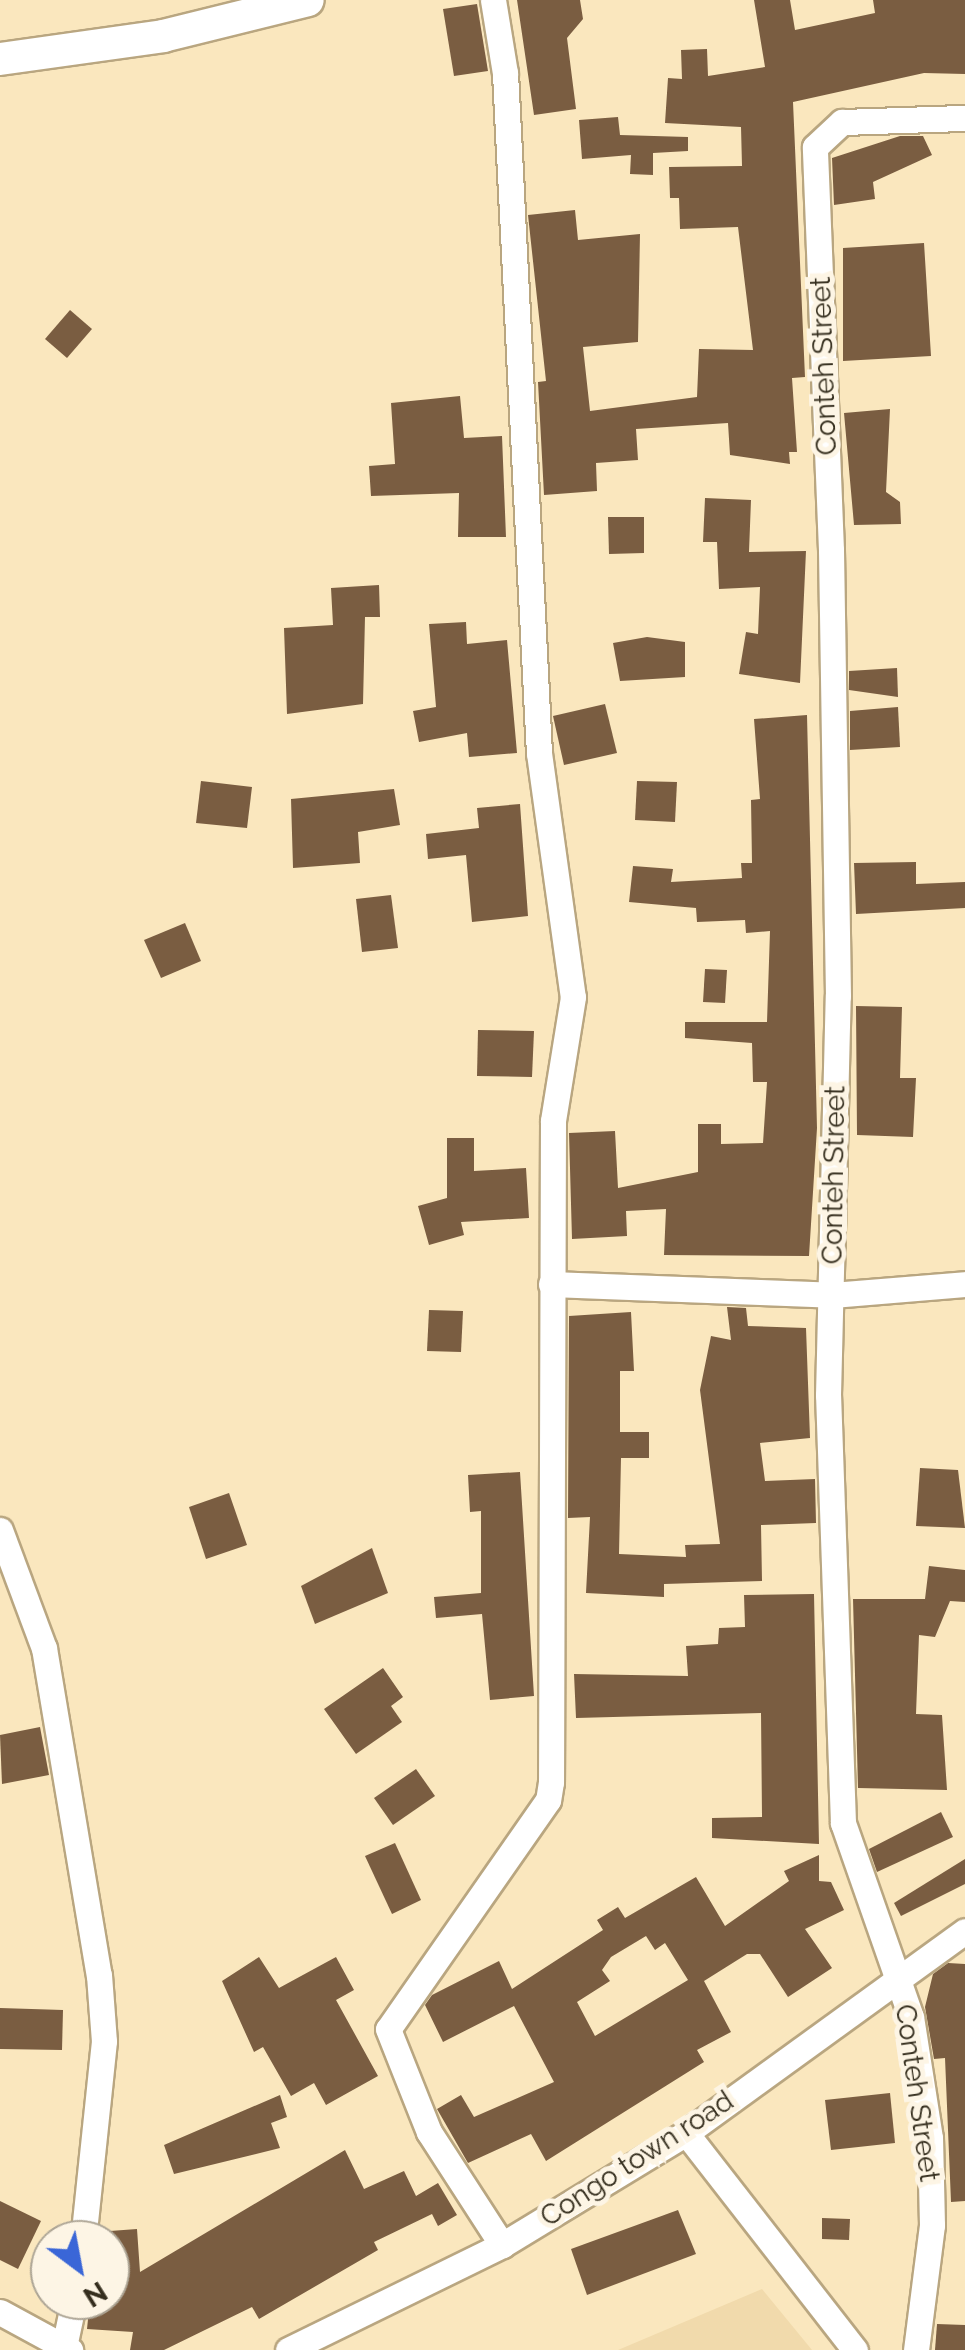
<!DOCTYPE html>
<html>
<head>
<meta charset="utf-8">
<style>
  body { margin:0 }
  #map { position:relative; width:965px; height:2350px; overflow:hidden; background:#fae7be; font-family:Raleway,sans-serif }
  div>[style] { position:absolute }
  .built>* { inset:0; background:#f1daac }
  .building>* { inset:0; background:#7a5d41 }
  .roads { filter:drop-shadow(2px 0 #b9a680) drop-shadow(-2px 0 #b9a680) drop-shadow(0 2px #b9a680) drop-shadow(0 -2px #b9a680) }
  .minor>* { height:25px; margin:-12.5px; padding:0 12.5px; transform-origin:12.5px; border-radius:12.5px; background:#fff }
  .major>* { height:32px; margin:-16px; padding:0 16px; transform-origin:16px; border-radius:16px; background:#fff }
  span { translate:-50% -50%; white-space:nowrap; text-align:center; line-height:1.15; -webkit-text-stroke:10px #fdf5e5; paint-order:stroke }
  .street-label { font-size:28px; color:#352e1e }
  .north { position:absolute; left:30px; top:2220px; width:100px; height:100px; box-sizing:border-box; background:#fdf5e5; border:2px solid #ada595; border-radius:50%; rotate:148deg; font-size:28px; font-weight:700; line-height:40px; text-align:center; color:#352e1e }
  .north::after { content:''; display:block; margin:auto; width:35px; height:45px; background:#3a66d7; clip-path:polygon(50% 0,100% 100%,50% 72%,0 100%) }
</style>
</head>
<body>
<div id="map">
  <div class="built">
    <i style="clip-path:polygon(762px 2289px,812px 2350px,618px 2350px)"></i>
  </div>
  <div class="building">
    <i style="clip-path:polygon(517px 0,580px 0,583px 19px,567px 38px,576px 109px,534px 115px)"></i>
    <i style="clip-path:polygon(754px 0,790px 0,795px 30px,875px 13px,873px 0,965px 0,965px 74px,924px 73px,793px 102px,805px 377px,792px 378px,797px 452px,789px 452px,790px 464px,730px 455px,728px 423px,636px 429px,638px 460px,596px 463px,597px 491px,544px 495px,538px 382px,546px 381px,528px 215px,575px 210px,578px 240px,640px 234px,638px 342px,583px 347px,590px 411px,697px 397px,699px 349px,753px 350px,738px 227px,680px 229px,679px 198px,670px 198px,669px 167px,742px 166px,741px 127px,665px 123px,668px 78px,682px 79px,681px 50px,707px 49px,708px 76px,765px 67px)"></i>
    <i style="clip-path:polygon(477px 4px,488px 71px,454px 76px,443px 9px)"></i>
    <i style="clip-path:polygon(618px 117px,620px 135px,688px 137px,688px 151px,653px 153px,653px 175px,630px 174px,631px 155px,582px 159px,579px 120px)"></i>
    <i style="clip-path:polygon(900px 136px,923px 136px,932px 155px,873px 182px,875px 199px,834px 205px,832px 158px)"></i>
    <i style="clip-path:polygon(924px 243px,931px 356px,843px 361px,843px 248px)"></i>
    <i style="clip-path:polygon(70px 310px,92px 329px,67px 358px,45px 339px)"></i>
    <i style="clip-path:polygon(460px 396px,464px 438px,502px 436px,506px 537px,458px 537px,459px 493px,371px 496px,369px 466px,395px 464px,391px 403px)"></i>
    <i style="clip-path:polygon(890px 409px,886px 492px,900px 502px,901px 524px,854px 525px,844px 413px)"></i>
    <i style="clip-path:polygon(705px 498px,751px 500px,749px 552px,806px 551px,800px 683px,739px 674px,746px 632px,758px 634px,760px 587px,719px 589px,717px 542px,703px 542px)"></i>
    <i style="clip-path:polygon(608px 517px,644px 517px,644px 553px,609px 554px)"></i>
    <i style="clip-path:polygon(379px 585px,380px 617px,365px 617px,363px 704px,287px 714px,284px 628px,333px 625px,331px 588px)"></i>
    <i style="clip-path:polygon(466px 622px,467px 644px,507px 640px,517px 753px,469px 757px,467px 733px,419px 742px,413px 711px,436px 707px,429px 624px)"></i>
    <i style="clip-path:polygon(647px 637px,685px 642px,685px 677px,620px 681px,613px 643px)"></i>
    <i style="clip-path:polygon(897px 668px,898px 697px,849px 690px,849px 671px)"></i>
    <i style="clip-path:polygon(605px 704px,617px 753px,564px 765px,553px 716px)"></i>
    <i style="clip-path:polygon(898px 707px,900px 747px,850px 750px,850px 711px)"></i>
    <i style="clip-path:polygon(807px 715px,817px 1128px,809px 1256px,664px 1255px,666px 1209px,626px 1211px,627px 1236px,572px 1239px,569px 1133px,615px 1131px,618px 1188px,698px 1172px,698px 1124px,721px 1124px,721px 1144px,763px 1143px,767px 1082px,753px 1082px,752px 1043px,685px 1038px,685px 1022px,767px 1022px,770px 931px,746px 933px,745px 920px,697px 922px,696px 908px,629px 902px,633px 866px,673px 869px,671px 882px,742px 878px,741px 863px,752px 863px,751px 800px,760px 799px,754px 719px)"></i>
    <i style="clip-path:polygon(201px 781px,252px 787px,247px 828px,196px 823px)"></i>
    <i style="clip-path:polygon(637px 781px,677px 782px,675px 822px,635px 820px)"></i>
    <i style="clip-path:polygon(394px 789px,400px 825px,358px 832px,360px 863px,293px 868px,291px 799px)"></i>
    <i style="clip-path:polygon(520px 804px,528px 916px,472px 922px,466px 855px,428px 859px,426px 834px,479px 828px,477px 808px)"></i>
    <i style="clip-path:polygon(916px 862px,916px 884px,965px 882px,965px 908px,856px 914px,854px 863px)"></i>
    <i style="clip-path:polygon(391px 895px,398px 948px,362px 952px,356px 899px)"></i>
    <i style="clip-path:polygon(185px 923px,201px 961px,161px 978px,144px 940px)"></i>
    <i style="clip-path:polygon(705px 969px,727px 970px,725px 1003px,703px 1002px)"></i>
    <i style="clip-path:polygon(856px 1006px,902px 1007px,900px 1078px,916px 1078px,913px 1137px,857px 1135px)"></i>
    <i style="clip-path:polygon(478px 1030px,534px 1031px,532px 1077px,477px 1076px)"></i>
    <i style="clip-path:polygon(447px 1138px,474px 1138px,474px 1171px,526px 1168px,529px 1218px,461px 1222px,464px 1235px,429px 1245px,418px 1206px,447px 1198px)"></i>
    <i style="clip-path:polygon(727px 1307px,746px 1308px,748px 1326px,806px 1328px,810px 1438px,760px 1443px,765px 1481px,815px 1479px,816px 1523px,761px 1525px,762px 1581px,664px 1584px,664px 1597px,586px 1593px,590px 1517px,568px 1518px,569px 1316px,631px 1312px,634px 1371px,620px 1371px,620px 1432px,649px 1432px,649px 1458px,621px 1458px,619px 1554px,686px 1557px,685px 1545px,720px 1544px,700px 1390px,711px 1336px,731px 1340px)"></i>
    <i style="clip-path:polygon(429px 1310px,463px 1311px,461px 1352px,427px 1351px)"></i>
    <i style="clip-path:polygon(920px 1468px,958px 1470px,965px 1528px,916px 1526px)"></i>
    <i style="clip-path:polygon(520px 1472px,534px 1696px,490px 1700px,482px 1614px,436px 1618px,434px 1597px,481px 1593px,481px 1511px,470px 1512px,468px 1475px)"></i>
    <i style="clip-path:polygon(229px 1493px,247px 1545px,206px 1559px,189px 1507px)"></i>
    <i style="clip-path:polygon(372px 1548px,388px 1593px,315px 1624px,301px 1586px)"></i>
    <i style="clip-path:polygon(929px 1566px,965px 1570px,965px 1602px,950px 1601px,935px 1637px,919px 1635px,916px 1714px,942px 1715px,947px 1790px,858px 1788px,853px 1599px,925px 1599px)"></i>
    <i style="clip-path:polygon(814px 1594px,819px 1844px,712px 1838px,712px 1818px,762px 1817px,761px 1713px,576px 1718px,574px 1674px,688px 1676px,686px 1646px,718px 1644px,719px 1628px,745px 1627px,744px 1595px)"></i>
    <i style="clip-path:polygon(383px 1668px,403px 1697px,391px 1706px,402px 1722px,356px 1754px,324px 1709px)"></i>
    <i style="clip-path:polygon(40px 1727px,49px 1775px,2px 1784px,0 1735px)"></i>
    <i style="clip-path:polygon(416px 1769px,435px 1796px,393px 1825px,374px 1798px)"></i>
    <i style="clip-path:polygon(941px 1812px,953px 1837px,877px 1872px,869px 1849px)"></i>
    <i style="clip-path:polygon(395px 1843px,421px 1900px,392px 1914px,365px 1856px)"></i>
    <i style="clip-path:polygon(evenodd,819px 1855px,819px 1881px,831px 1882px,844px 1910px,805px 1929px,832px 1968px,788px 1997px,760px 1954px,747px 1954px,704px 1981px,731px 2032px,697px 2050px,704px 2062px,546px 2161px,531px 2134px,468px 2163px,437px 2109px,461px 2095px,474px 2117px,554px 2082px,514px 2006px,443px 2042px,425px 2005px,432px 1995px,499px 1961px,512px 1989px,603px 1930px,597px 1920px,618px 1907px,625px 1918px,696px 1877px,725px 1926px,789px 1881px,784px 1871px,819px 1855px,646px 1936px,655px 1950px,665px 1943px,688px 1980px,595px 2036px,577px 2002px,610px 1981px,602px 1970px,611px 1957px,646px 1936px)"></i>
    <i style="clip-path:polygon(965px 1859px,965px 1884px,901px 1916px,894px 1903px)"></i>
    <i style="clip-path:polygon(259px 1957px,279px 1988px,336px 1957px,354px 1990px,336px 2000px,378px 2076px,326px 2105px,314px 2083px,291px 2096px,263px 2047px,254px 2052px,222px 1981px)"></i>
    <i style="clip-path:polygon(948px 1963px,965px 1964px,965px 2201px,951px 2202px,945px 2058px,934px 2059px,925px 2007px,933px 1974px)"></i>
    <i style="clip-path:polygon(0 2008px,63px 2010px,62px 2050px,0 2049px)"></i>
    <i style="clip-path:polygon(890px 2093px,895px 2143px,831px 2150px,825px 2100px)"></i>
    <i style="clip-path:polygon(280px 2095px,287px 2117px,271px 2123px,280px 2148px,174px 2174px,164px 2145px)"></i>
    <i style="clip-path:polygon(345px 2150px,364px 2189px,404px 2171px,416px 2196px,438px 2183px,457px 2215px,438px 2226px,432px 2214px,374px 2242px,378px 2250px,259px 2319px,252px 2307px,164px 2350px,130px 2350px,133px 2332px,87px 2329px,90px 2300px,110px 2300px,110px 2231px,137px 2229px,140px 2272px)"></i>
    <i style="clip-path:polygon(0 2201px,41px 2221px,18px 2269px,0 2260px)"></i>
    <i style="clip-path:polygon(678px 2210px,696px 2254px,587px 2295px,571px 2249px)"></i>
    <i style="clip-path:polygon(822px 2218px,850px 2219px,849px 2240px,822px 2239px)"></i>
    <i style="clip-path:polygon(937px 2324px,965px 2325px,965px 2350px,935px 2350px)"></i>
  </div>
  <div class="roads">
    <div class="minor">
      <i style="left:493px;top:0;width:74px;rotate:80.7deg"></i>
      <i style="left:505px;top:73px;width:681px;rotate:87.14deg"></i>
      <i style="left:539px;top:753px;width:246px;rotate:82.1deg"></i>
      <i style="left:573px;top:997px;width:126px;rotate:99.2deg"></i>
      <i style="left:553px;top:1121px;width:661px;rotate:90.17deg"></i>
      <i style="left:551px;top:1782px;width:18px;rotate:99deg"></i>
      <i style="left:548px;top:1800px;width:279px;rotate:124.9deg"></i>
      <i style="left:388px;top:2029px;width:111px;rotate:68.3deg"></i>
      <i style="left:429px;top:2132px;width:135px;rotate:57.1deg"></i>
      <i style="left:551px;top:1284px;width:281px;rotate:2.2deg"></i>
      <i style="left:832px;top:1295px;width:133px;rotate:-4.7deg"></i>
      <i style="left:0;top:1530px;width:126px;rotate:69.6deg"></i>
      <i style="left:44px;top:1648px;width:332px;rotate:80.5deg"></i>
      <i style="left:99px;top:1975px;width:66px;rotate:85.7deg"></i>
      <i style="left:104px;top:2041px;width:200px;rotate:96deg"></i>
      <i style="left:686px;top:2133px;width:275px;rotate:52.1deg"></i>
      <i style="left:0;top:2312px;width:80px;rotate:28.5deg"></i>
      <i style="left:64px;top:2347px;width:48px;rotate:-78deg"></i>
      <i style="left:288px;top:2350px;width:238px;rotate:-26.1deg"></i>
      <i style="left:502px;top:2245px;width:215px;rotate:-31.3deg"></i>
      <i style="left:686px;top:2133px;width:344px;rotate:-35.9deg"></i>
      <i style="left:916px;top:2350px;width:126px;rotate:-82.7deg"></i>
      <i style="left:932px;top:2225px;width:87px;rotate:-91.3deg"></i>
      <i style="left:930px;top:2138px;width:122px;rotate:-98.9deg"></i>
      <i style="left:911px;top:2017px;width:206px;rotate:-109.3deg"></i>
      <i style="left:843px;top:1823px;width:428px;rotate:-92deg"></i>
      <i style="left:828px;top:1395px;width:399px;rotate:-88.6deg"></i>
      <i style="left:838px;top:996px;width:446px;rotate:-90.9deg"></i>
      <i style="left:831px;top:550px;width:403px;rotate:-92.3deg"></i>
      <i style="left:815px;top:147px;width:37px;rotate:-43deg"></i>
      <i style="left:842px;top:122px;width:123px;rotate:-1.9deg"></i>
    </div>
    <div class="major">
      <i style="left:0;top:59px;width:165px;rotate:-8deg"></i>
      <i style="left:163px;top:36px;width:149px;rotate:-13.9deg"></i>
    </div>
  </div>
  <div class="street-label">
    <span style="left:824px;top:366px;rotate:-92deg">Conteh Street</span>
    <span style="left:834px;top:1175px;rotate:-89deg">Conteh Street</span>
    <span style="left:917px;top:2093px;rotate:82deg">Conteh Street</span>
    <span style="left:637px;top:2159px;rotate:-33deg">Congo town road</span>
  </div>
  <div class="north">N</div>
</div>
</body>
</html>
